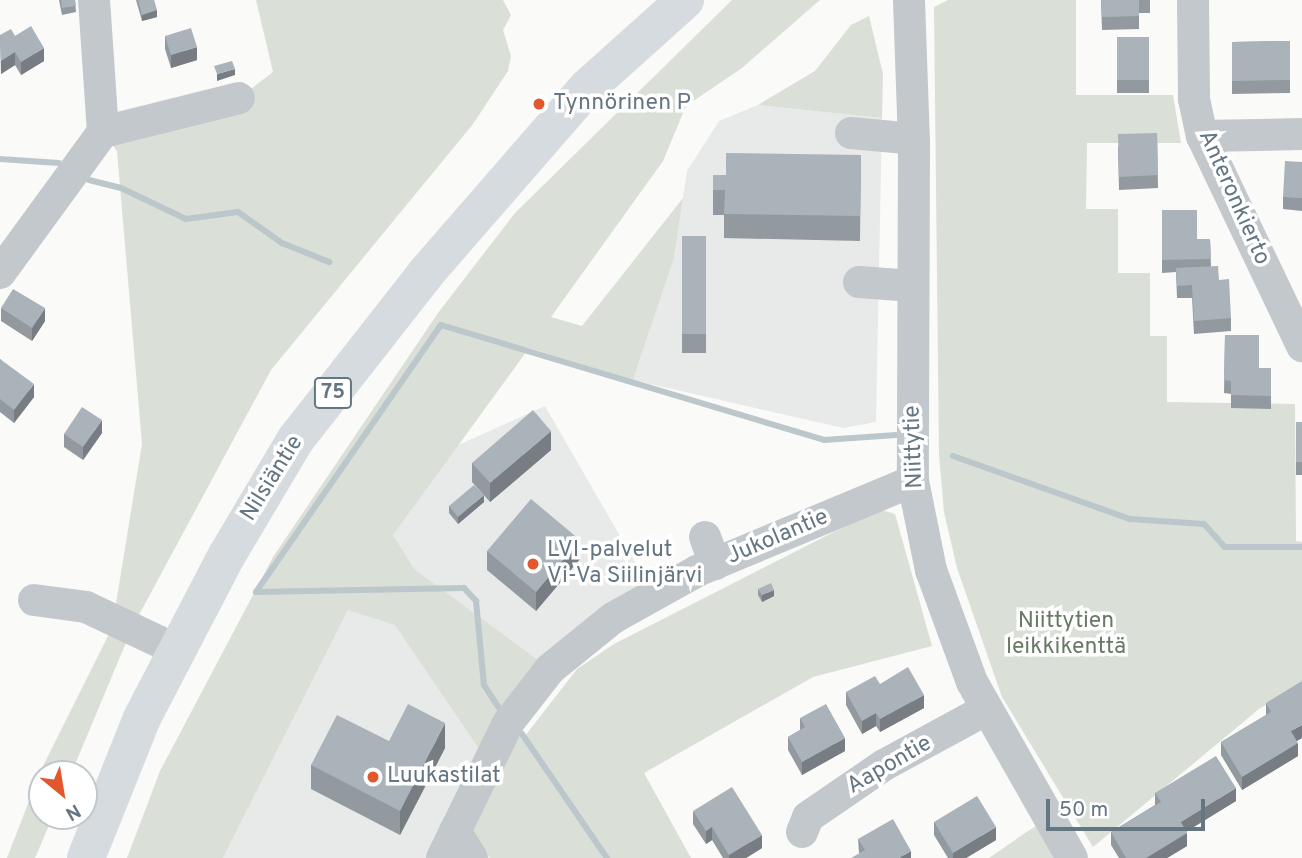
<!DOCTYPE html>
<html>
<head>
<meta charset="utf-8">
<style>
  body { margin:0 }
  #map { position:relative; width:1302px; height:858px; overflow:hidden; background:#fafaf8; font-family:Overpass,sans-serif }
  div>[style] { position:absolute }
  .built>* { inset:0; background:#e8e9e9 }
  .green>* { inset:0; background:#dadfd7 }
  .stream>* { height:6px; margin:-3px; padding:0 3px; transform-origin:3px; border-radius:3px; background:#bbc7cb }
  .minor>* { height:32px; margin:-16px; padding:0 16px; transform-origin:16px; border-radius:16px; background:#c3c8cc }
  .major>* { height:38px; margin:-19px; padding:0 19px; transform-origin:19px; border-radius:19px; background:#d6dbdf }
  .wall>* { inset:0; background:#929a9f }
  .shaded-wall>* { inset:0; background:#777d82 }
  .building>* { inset:0; background:#aab3b9 }
  .dots>* { width:19px; height:19px; translate:-50% -50%; box-sizing:border-box; border:4px solid #fff; border-radius:50% }
  span { translate:-50% -50%; white-space:nowrap; text-align:center; line-height:1.15; -webkit-text-stroke:7px #fff; paint-order:stroke }
  .shield-label span { padding:2px 5px; background:#fff; border:2px solid; border-radius:5px; -webkit-text-stroke-width:0 }
  .shield-label { font-size:21px; color:#657683; font-weight:700 }
  .poi-label { font-size:23px; color:#657683 }
  .left { translate:0 -50%; text-align:left }
  .street-label { font-size:23px; color:#657683 }
  .park-label { font-size:23px; color:#687a64 }
  .north { position:absolute; left:28px; top:760px; width:70px; height:70px; box-sizing:border-box; background:#fff; border:2px solid #c1c8cd; border-radius:50%; rotate:150deg; font-size:19px; font-weight:700; line-height:28px; text-align:center; color:#657683 }
  .north::after { content:''; display:block; margin:auto; width:24px; height:32px; background:#e4572e; clip-path:polygon(50% 0,100% 100%,50% 72%,0 100%) }
  .scale { position:absolute; left:1046px; top:799px; width:159px; height:32px; box-sizing:border-box; border:4px solid #657683; border-top:0; padding-left:9px; font-size:21px; line-height:24px; white-space:nowrap; color:#657683; -webkit-text-stroke:5px #fff; paint-order:stroke }
</style>
</head>
<body>
<div id="map">
  <div class="built">
    <i style="clip-path:polygon(758px 105px,882px 118px,876px 422px,843px 428px,633px 380px,674px 258px,687px 171px,719px 121px)"></i>
    <i style="clip-path:polygon(545px 406px,654px 595px,550px 669px,463px 813px,490px 858px,223px 858px,348px 610px,393px 535px,456px 446px)"></i>
  </div>
  <div class="green">
    <i style="clip-path:polygon(256px 0,503px 0,511px 15px,503px 30px,511px 56px,508px 71px,473px 124px,271px 370px,133px 626px,71px 774px,42px 774px,42px 816px,53px 816px,35px 858px,7px 858px,41px 770px,112px 628px,142px 444px,117px 151px,103px 132px,239px 98px,273px 72px)"></i>
    <i style="clip-path:polygon(732px 0,820px 0,742px 68px,686px 106px,663px 161px,551px 317px,582px 326px,683px 198px,674px 258px,633px 380px,529px 348px,393px 535px,414px 569px,550px 669px,509px 724px,525px 736px,577px 669px,614px 644px,879px 509px,895px 514px,932px 646px,813px 677px,644px 773px,691px 858px,490px 858px,463px 814px,488px 762px,395px 625px,348px 610px,223px 858px,127px 858px,160px 771px,273px 557px,438px 313px,515px 213px)"></i>
    <i style="clip-path:polygon(948px 0,1076px 0,1076px 95px,1173px 95px,1181px 143px,1087px 143px,1086px 209px,1118px 209px,1118px 273px,1150px 273px,1150px 336px,1167px 336px,1167px 402px,1295px 404px,1296px 541px,1302px 542px,1302px 683px,1259px 709px,1093px 847px,1002px 697px,957px 568px,944px 512px,939px 455px,934px 7px)"></i>
    <i style="clip-path:polygon(869px 16px,883px 74px,882px 118px,758px 105px,815px 71px,851px 25px)"></i>
    <i style="clip-path:polygon(1043px 822px,1057px 858px,989px 858px,1028px 831px)"></i>
  </div>
  <div class="stream">
    <i style="left:0;top:159px;width:59px;rotate:3.9deg"></i>
    <i style="left:89px;top:180px;width:33px;rotate:14deg"></i>
    <i style="left:121px;top:188px;width:72px;rotate:25.5deg"></i>
    <i style="left:186px;top:219px;width:52px;rotate:-7.7deg"></i>
    <i style="left:238px;top:212px;width:54px;rotate:35.2deg"></i>
    <i style="left:282px;top:243px;width:51px;rotate:22deg"></i>
    <i style="left:953px;top:456px;width:188px;rotate:19.6deg"></i>
    <i style="left:1130px;top:519px;width:74px;rotate:3.9deg"></i>
    <i style="left:1204px;top:524px;width:31px;rotate:48deg"></i>
    <i style="left:1225px;top:547px;width:77px"></i>
    <i style="left:256px;top:592px;width:325px;rotate:-55.3deg"></i>
    <i style="left:441px;top:325px;width:400px;rotate:16.7deg"></i>
    <i style="left:824px;top:440px;width:72px;rotate:-4deg"></i>
    <i style="left:256px;top:592px;width:208px;rotate:-1.1deg"></i>
    <i style="left:464px;top:588px;width:18px;rotate:47deg"></i>
    <i style="left:476px;top:601px;width:84px;rotate:84.6deg"></i>
    <i style="left:484px;top:685px;width:27px;rotate:57deg"></i>
    <i style="left:522px;top:734px;width:150px;rotate:55.6deg"></i>
  </div>
  <div class="minor">
    <i style="left:909px;top:0;width:146px;rotate:88deg"></i>
    <i style="left:914px;top:146px;width:335px;rotate:90.2deg"></i>
    <i style="left:913px;top:481px;width:91px;rotate:78.6deg"></i>
    <i style="left:931px;top:570px;width:119px;rotate:69.9deg"></i>
    <i style="left:972px;top:682px;width:202px;rotate:60.4deg"></i>
    <i style="left:1193px;top:0;width:99px;rotate:89.4deg"></i>
    <i style="left:1194px;top:99px;width:38px;rotate:78deg"></i>
    <i style="left:1202px;top:136px;width:233px;rotate:64.5deg"></i>
    <i style="left:103px;top:132px;width:140px;rotate:-14deg"></i>
    <i style="left:851px;top:133px;width:63px;rotate:5.4deg"></i>
    <i style="left:1202px;top:136px;width:100px;rotate:-1.1deg"></i>
    <i style="left:0;top:273px;width:175px;rotate:-53.9deg"></i>
    <i style="left:103px;top:132px;width:132px;rotate:-93.9deg"></i>
    <i style="left:859px;top:282px;width:54px;rotate:4.2deg"></i>
    <i style="left:705px;top:537px;width:29px;rotate:70deg"></i>
    <i style="left:34px;top:600px;width:52px;rotate:7.7deg"></i>
    <i style="left:86px;top:607px;width:101px;rotate:25.3deg"></i>
    <i style="left:455px;top:831px;width:32px;rotate:58deg"></i>
    <i style="left:802px;top:832px;width:16px;rotate:-68deg"></i>
    <i style="left:808px;top:817px;width:92px;rotate:-34.4deg"></i>
    <i style="left:884px;top:765px;width:117px;rotate:-28.5deg"></i>
    <i style="left:442px;top:858px;width:150px;rotate:-63.9deg"></i>
    <i style="left:508px;top:723px;width:68px;rotate:-52.1deg"></i>
    <i style="left:550px;top:669px;width:81px;rotate:-39deg"></i>
    <i style="left:613px;top:618px;width:96px;rotate:-29.2deg"></i>
    <i style="left:697px;top:571px;width:234px;rotate:-22.6deg"></i>
  </div>
  <div class="major">
    <i style="left:86px;top:858px;width:151px;rotate:-68.2deg"></i>
    <i style="left:142px;top:718px;width:184px;rotate:-62.5deg"></i>
    <i style="left:227px;top:555px;width:135px;rotate:-59.3deg"></i>
    <i style="left:296px;top:439px;width:211px;rotate:-51.9deg"></i>
    <i style="left:426px;top:273px;width:245px;rotate:-49deg"></i>
    <i style="left:587px;top:88px;width:132px;rotate:-41.9deg"></i>
  </div>
  <div class="wall">
    <i style="clip-path:polygon(59px 0,75px 0,76px 12px,62px 15px)"></i>
    <i style="clip-path:polygon(136px 0,154px 0,157px 17px,142px 21px)"></i>
    <i style="clip-path:polygon(1101px 0,1150px 0,1150px 13px,1139px 13px,1139px 29px,1102px 30px)"></i>
    <i style="clip-path:polygon(0 35px,15px 36px,44px 61px,21px 75px,15px 65px,1px 74px)"></i>
    <i style="clip-path:polygon(165px 36px,197px 60px,171px 68px,165px 49px)"></i>
    <i style="clip-path:polygon(1117px 37px,1149px 37px,1149px 93px,1117px 93px)"></i>
    <i style="clip-path:polygon(1290px 41px,1290px 93px,1232px 94px,1232px 42px)"></i>
    <i style="clip-path:polygon(1157px 133px,1158px 188px,1119px 190px,1118px 147px)"></i>
    <i style="clip-path:polygon(861px 155px,860px 241px,724px 238px,724px 215px,713px 215px,713px 175px,726px 175px)"></i>
    <i style="clip-path:polygon(1302px 162px,1302px 211px,1283px 209px,1283px 197px)"></i>
    <i style="clip-path:polygon(1162px 210px,1197px 239px,1210px 239px,1211px 267px,1219px 280px,1231px 318px,1231px 331px,1194px 334px,1192px 298px,1177px 298px,1176px 272px,1162px 273px)"></i>
    <i style="clip-path:polygon(682px 236px,706px 236px,706px 353px,682px 353px)"></i>
    <i style="clip-path:polygon(1px 308px,45px 321px,32px 341px,1px 321px)"></i>
    <i style="clip-path:polygon(1225px 335px,1259px 368px,1271px 368px,1271px 409px,1231px 408px,1231px 394px,1224px 393px)"></i>
    <i style="clip-path:polygon(0 359px,34px 397px,14px 423px,0 412px)"></i>
    <i style="clip-path:polygon(1296px 422px,1302px 422px,1302px 475px,1296px 475px)"></i>
    <i style="clip-path:polygon(102px 433px,83px 460px,64px 447px,64px 434px)"></i>
    <i style="clip-path:polygon(551px 450px,490px 502px,472px 482px,472px 463px)"></i>
    <i style="clip-path:polygon(484px 502px,458px 524px,449px 513px,449px 506px)"></i>
    <i style="clip-path:polygon(487px 551px,580px 559px,536px 611px,487px 570px)"></i>
    <i style="clip-path:polygon(758px 589px,774px 596px,762px 602px,758px 595px)"></i>
    <i style="clip-path:polygon(880px 684px,924px 708px,880px 732px,876px 726px,862px 734px,846px 705px,846px 692px)"></i>
    <i style="clip-path:polygon(1266px 703px,1302px 738px,1297px 741px,1298px 756px,1242px 790px,1221px 755px,1221px 742px,1266px 715px)"></i>
    <i style="clip-path:polygon(800px 718px,845px 751px,802px 775px,788px 750px,788px 737px,800px 730px)"></i>
    <i style="clip-path:polygon(445px 748px,400px 835px,311px 789px,311px 765px)"></i>
    <i style="clip-path:polygon(1155px 793px,1236px 801px,1186px 831px,1187px 846px,1167px 858px,1119px 858px,1111px 845px,1111px 832px,1155px 805px)"></i>
    <i style="clip-path:polygon(693px 811px,762px 848px,746px 858px,723px 858px,712px 840px,706px 844px,693px 824px)"></i>
    <i style="clip-path:polygon(934px 822px,996px 840px,966px 858px,948px 858px,934px 835px)"></i>
    <i style="clip-path:polygon(858px 839px,911px 858px,859px 853px)"></i>
  </div>
  <div class="shaded-wall">
    <i style="clip-path:polygon(157px 10px,157px 17px,142px 21px,142px 15px)"></i>
    <i style="clip-path:polygon(197px 47px,197px 60px,171px 68px,171px 55px)"></i>
    <i style="clip-path:polygon(44px 48px,44px 61px,21px 75px,21px 62px)"></i>
    <i style="clip-path:polygon(15px 52px,15px 65px,1px 74px,1px 61px)"></i>
    <i style="clip-path:polygon(235px 69px,235px 75px,217px 81px,217px 74px)"></i>
    <i style="clip-path:polygon(45px 308px,45px 321px,32px 341px,32px 328px)"></i>
    <i style="clip-path:polygon(34px 384px,34px 397px,14px 423px,14px 410px)"></i>
    <i style="clip-path:polygon(102px 420px,102px 433px,83px 460px,83px 447px)"></i>
    <i style="clip-path:polygon(551px 431px,551px 450px,490px 502px,490px 483px)"></i>
    <i style="clip-path:polygon(484px 495px,484px 502px,458px 524px,458px 517px)"></i>
    <i style="clip-path:polygon(580px 540px,580px 559px,536px 611px,536px 592px)"></i>
    <i style="clip-path:polygon(774px 590px,774px 596px,762px 602px,762px 595px)"></i>
    <i style="clip-path:polygon(924px 695px,924px 708px,880px 732px,880px 719px)"></i>
    <i style="clip-path:polygon(876px 713px,876px 726px,862px 734px,862px 721px)"></i>
    <i style="clip-path:polygon(445px 723px,445px 748px,400px 835px,400px 811px)"></i>
    <i style="clip-path:polygon(1302px 725px,1302px 738px,1291px 744px,1291px 731px)"></i>
    <i style="clip-path:polygon(845px 738px,845px 751px,802px 775px,802px 762px)"></i>
    <i style="clip-path:polygon(1298px 743px,1298px 756px,1242px 790px,1242px 777px)"></i>
    <i style="clip-path:polygon(1236px 788px,1236px 801px,1181px 835px,1181px 822px)"></i>
    <i style="clip-path:polygon(712px 827px,712px 840px,706px 844px,706px 831px)"></i>
    <i style="clip-path:polygon(996px 827px,996px 840px,966px 858px,953px 858px,953px 853px)"></i>
    <i style="clip-path:polygon(1187px 833px,1187px 846px,1167px 858px,1146px 858px)"></i>
    <i style="clip-path:polygon(762px 835px,762px 848px,746px 858px,729px 858px,729px 855px)"></i>
    <i style="clip-path:polygon(911px 851px,911px 858px,899px 858px)"></i>
  </div>
  <div class="building">
    <i style="clip-path:polygon(61px 0,75px 0,76px 6px,62px 8px)"></i>
    <i style="clip-path:polygon(138px 0,154px 0,157px 10px,142px 15px)"></i>
    <i style="clip-path:polygon(1101px 0,1144px 0,1139px 0,1139px 16px,1102px 17px)"></i>
    <i style="clip-path:polygon(31px 26px,44px 48px,21px 62px,15px 52px,1px 61px,0 35px,11px 29px,15px 36px)"></i>
    <i style="clip-path:polygon(191px 28px,197px 47px,171px 55px,165px 36px)"></i>
    <i style="clip-path:polygon(1117px 37px,1149px 37px,1149px 80px,1117px 80px)"></i>
    <i style="clip-path:polygon(1290px 41px,1290px 80px,1232px 81px,1232px 42px)"></i>
    <i style="clip-path:polygon(232px 61px,235px 69px,217px 74px,214px 66px)"></i>
    <i style="clip-path:polygon(1157px 133px,1158px 175px,1119px 177px,1118px 134px)"></i>
    <i style="clip-path:polygon(726px 153px,861px 155px,860px 216px,724px 214px,725px 190px,713px 190px,713px 175px,726px 175px)"></i>
    <i style="clip-path:polygon(1285px 161px,1302px 162px,1302px 198px,1283px 197px)"></i>
    <i style="clip-path:polygon(1162px 210px,1197px 210px,1197px 239px,1210px 239px,1211px 259px,1162px 260px)"></i>
    <i style="clip-path:polygon(682px 236px,706px 236px,706px 334px,682px 334px)"></i>
    <i style="clip-path:polygon(1218px 266px,1219px 280px,1229px 279px,1231px 318px,1194px 321px,1192px 285px,1177px 286px,1176px 268px)"></i>
    <i style="clip-path:polygon(13px 289px,45px 308px,32px 328px,1px 308px)"></i>
    <i style="clip-path:polygon(1225px 335px,1259px 335px,1259px 368px,1271px 368px,1271px 396px,1231px 395px,1231px 381px,1224px 380px)"></i>
    <i style="clip-path:polygon(0 359px,34px 384px,14px 410px,0 399px)"></i>
    <i style="clip-path:polygon(82px 407px,102px 420px,83px 447px,64px 434px)"></i>
    <i style="clip-path:polygon(533px 410px,551px 431px,490px 483px,472px 463px)"></i>
    <i style="clip-path:polygon(1296px 422px,1302px 422px,1302px 462px,1296px 462px)"></i>
    <i style="clip-path:polygon(474px 485px,484px 495px,458px 517px,449px 506px)"></i>
    <i style="clip-path:polygon(531px 499px,580px 540px,536px 592px,487px 551px)"></i>
    <i style="clip-path:polygon(771px 583px,774px 590px,762px 595px,758px 589px)"></i>
    <i style="clip-path:polygon(908px 667px,924px 695px,880px 719px,876px 713px,862px 721px,846px 692px,875px 676px,880px 684px)"></i>
    <i style="clip-path:polygon(1302px 681px,1302px 725px,1291px 731px,1298px 743px,1242px 777px,1221px 742px,1271px 712px,1266px 703px)"></i>
    <i style="clip-path:polygon(408px 704px,445px 723px,400px 811px,311px 765px,337px 715px,389px 741px)"></i>
    <i style="clip-path:polygon(826px 704px,845px 738px,802px 762px,788px 737px,805px 727px,800px 718px)"></i>
    <i style="clip-path:polygon(1216px 756px,1236px 788px,1181px 822px,1187px 833px,1146px 858px,1126px 858px,1111px 832px,1161px 802px,1155px 793px)"></i>
    <i style="clip-path:polygon(732px 787px,762px 835px,729px 855px,712px 827px,706px 831px,693px 811px)"></i>
    <i style="clip-path:polygon(977px 796px,996px 827px,953px 853px,934px 822px)"></i>
    <i style="clip-path:polygon(893px 819px,911px 851px,899px 858px,851px 858px,865px 850px,858px 839px)"></i>
  </div>
  <div class="dots">
    <i style="left:539px;top:104px;background:#e4572e"></i>
    <i style="left:533px;top:564px;background:#e4572e"></i>
    <i style="left:373px;top:777px;background:#e4572e"></i>
  </div>
  <div class="shield-label">
    <span style="left:333px;top:393px">75</span>
  </div>
  <div class="poi-label">
    <span class="left" style="left:553px;top:104px">Tynnörinen P</span>
    <span class="left" style="left:547px;top:564px">LVI-palvelut<br>Vi-Va Siilinjärvi</span>
    <span class="left" style="left:387px;top:777px">Luukastilat</span>
  </div>
  <div class="street-label">
    <span style="left:1233px;top:198px;rotate:66deg">Anteronkierto</span>
    <span style="left:915px;top:447px;rotate:-92deg">Niittytie</span>
    <span style="left:273px;top:479px;rotate:-58deg">Nilsiäntie</span>
    <span style="left:778px;top:538px;rotate:-23deg">Jukolantie</span>
    <span style="left:890px;top:766px;rotate:-30deg">Aapontie</span>
  </div>
  <div class="park-label">
    <span style="left:1066px;top:635px">Niittytien<br>leikkikenttä</span>
  </div>
  <div class="north">N</div>
  <div class="scale">50 m</div>
</div>
</body>
</html>
